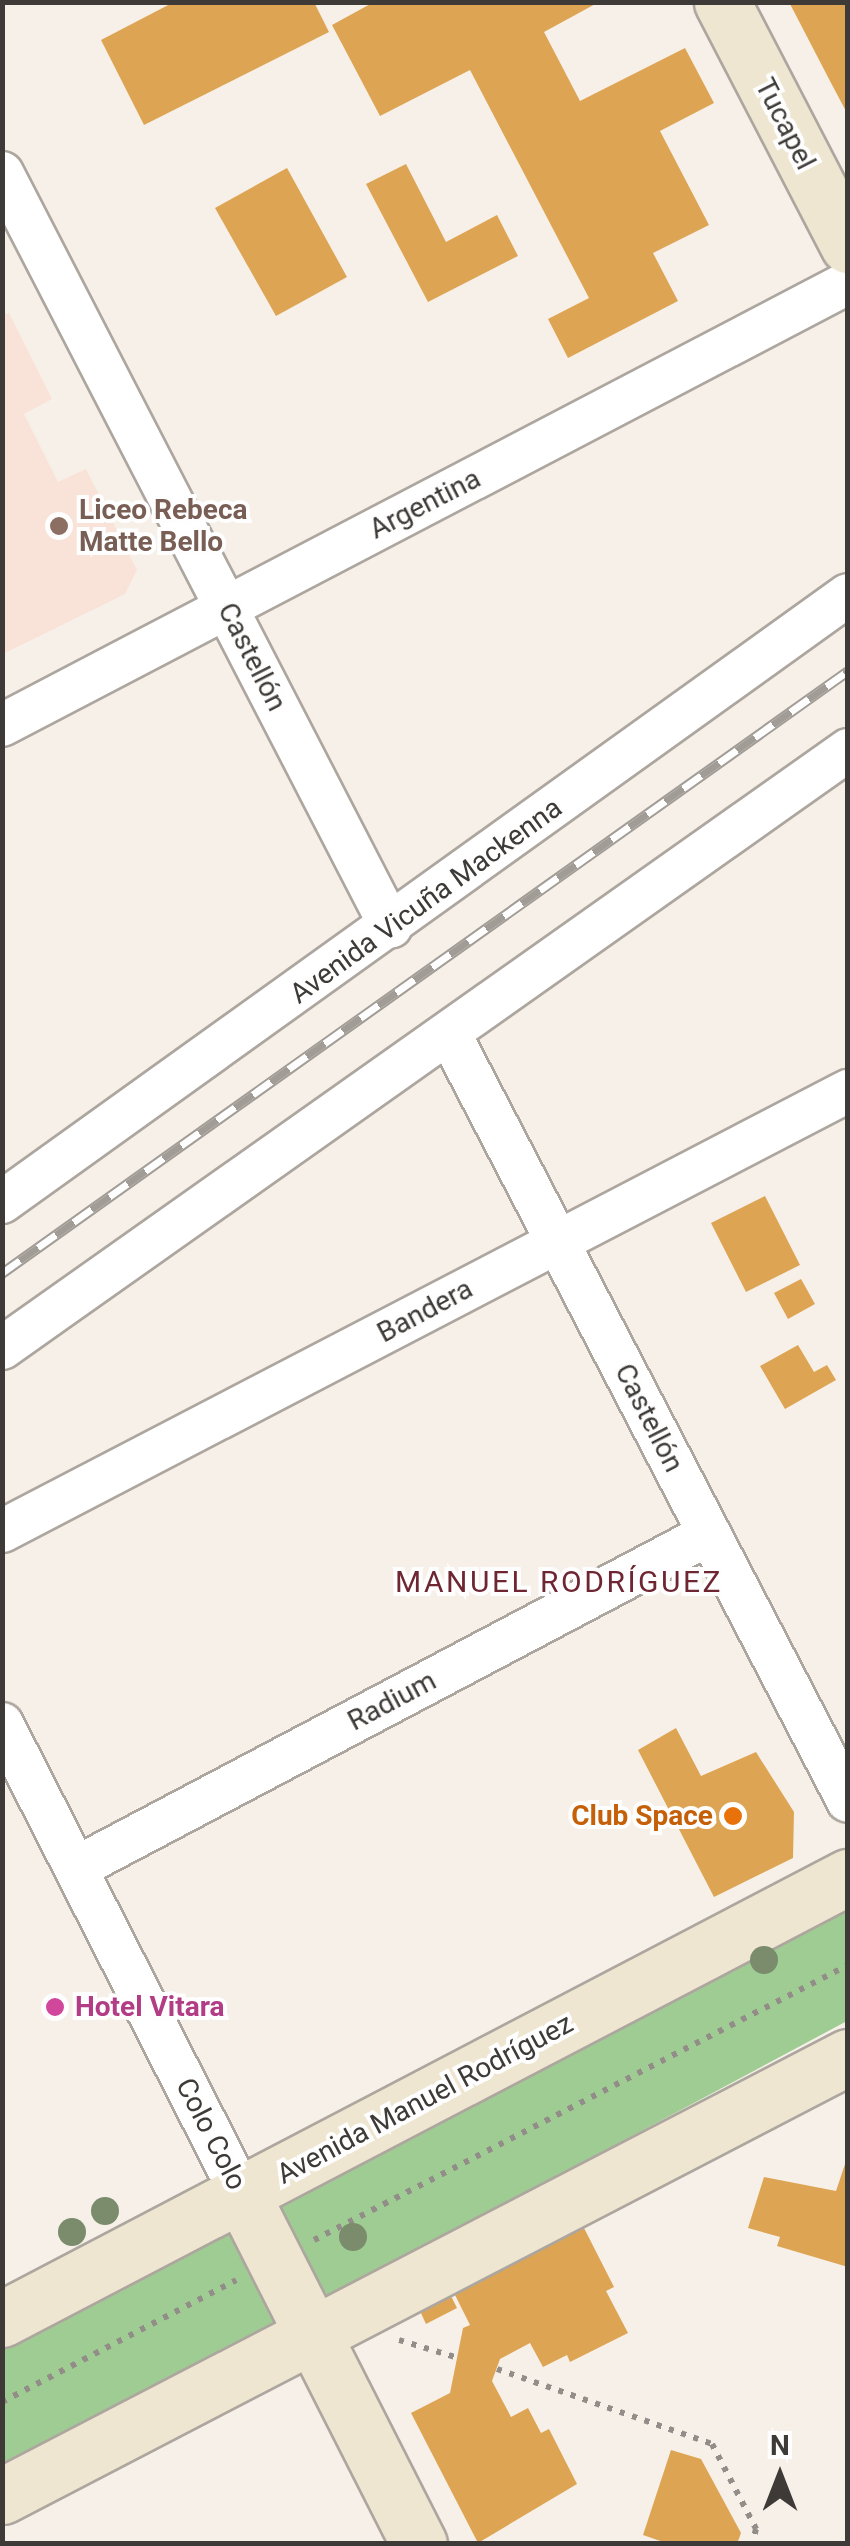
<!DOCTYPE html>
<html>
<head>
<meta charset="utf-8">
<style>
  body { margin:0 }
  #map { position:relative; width:850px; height:2546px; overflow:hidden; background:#f7f0e8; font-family:Roboto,sans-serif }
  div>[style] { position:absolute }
  .education>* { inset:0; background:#f9e2d7 }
  .green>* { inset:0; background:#9fcc92 }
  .building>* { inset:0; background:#dda553 }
  .path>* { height:6px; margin-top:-3px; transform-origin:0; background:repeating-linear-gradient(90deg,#928d88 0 5px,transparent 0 13px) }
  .roads { filter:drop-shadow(2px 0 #ada69f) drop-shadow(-2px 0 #ada69f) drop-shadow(0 2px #ada69f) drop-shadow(0 -2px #ada69f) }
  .street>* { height:42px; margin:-21px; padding:0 21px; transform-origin:21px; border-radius:21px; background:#fff }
  .secondary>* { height:55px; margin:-27.5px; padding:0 27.5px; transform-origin:27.5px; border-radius:27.5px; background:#eee6d0 }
  .rail>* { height:11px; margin-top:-5.5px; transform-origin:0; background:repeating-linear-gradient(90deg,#fefefe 0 22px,#a19c96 0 44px); box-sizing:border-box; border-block:2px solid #a19c96 }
  .trees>* { width:28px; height:28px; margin:-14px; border-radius:50%; background:#7a8c6c }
  .dots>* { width:28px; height:28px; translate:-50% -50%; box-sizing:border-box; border:5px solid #fefefe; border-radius:50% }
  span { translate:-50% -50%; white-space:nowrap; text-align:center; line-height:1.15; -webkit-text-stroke:8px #fefefe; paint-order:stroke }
  .street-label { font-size:28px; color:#3d3a37 }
  .education-label { font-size:28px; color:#785e54; font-weight:700 }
  .left { translate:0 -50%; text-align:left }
  .food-label { font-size:28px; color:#c56008; font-weight:700 }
  .right { translate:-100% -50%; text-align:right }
  .hotel-label { font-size:28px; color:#b23c85; font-weight:700 }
  .neighbourhood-label { font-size:30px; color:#6e2732; letter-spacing:2.5px }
  .frame { position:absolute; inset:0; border:5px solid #3d3a37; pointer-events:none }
  .north { position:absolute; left:730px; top:2426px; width:100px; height:100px; -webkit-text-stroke:8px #fefefe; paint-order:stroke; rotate:0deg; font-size:28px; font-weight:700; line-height:40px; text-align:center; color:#3d3a37 }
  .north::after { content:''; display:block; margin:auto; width:35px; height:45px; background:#3d3a37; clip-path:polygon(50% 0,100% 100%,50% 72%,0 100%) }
</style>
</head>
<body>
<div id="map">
  <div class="education">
    <i style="clip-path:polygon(9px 313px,52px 399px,24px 414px,58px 482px,86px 469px,137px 570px,125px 594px,3px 654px,2px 316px)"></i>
  </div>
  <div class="green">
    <i style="clip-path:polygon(847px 1907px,847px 2021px,3px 2473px,3px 2341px)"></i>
  </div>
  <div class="building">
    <i style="clip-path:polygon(174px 2px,314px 2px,329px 32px,144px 125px,101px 40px)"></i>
    <i style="clip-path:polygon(374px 2px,599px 2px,544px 32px,580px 101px,685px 48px,714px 103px,660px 131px,709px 225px,653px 253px,678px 301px,568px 358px,548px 319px,589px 298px,470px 70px,380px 116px,332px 25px)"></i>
    <i style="clip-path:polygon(789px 2px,848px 2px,848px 115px,830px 81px)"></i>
    <i style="clip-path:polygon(406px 164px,446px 242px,497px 215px,518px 256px,428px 302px,366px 184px)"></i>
    <i style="clip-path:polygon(287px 168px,347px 277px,276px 316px,215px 208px)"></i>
    <i style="clip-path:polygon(765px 1196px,800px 1265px,746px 1292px,711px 1223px)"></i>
    <i style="clip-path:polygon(801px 1279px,815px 1304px,788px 1319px,774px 1293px)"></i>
    <i style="clip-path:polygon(798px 1345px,814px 1372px,827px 1365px,836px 1380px,785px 1409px,760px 1366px)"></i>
    <i style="clip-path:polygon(676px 1728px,701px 1776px,756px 1752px,794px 1812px,793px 1858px,714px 1897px,638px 1750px)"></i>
    <i style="clip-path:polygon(848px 2155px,848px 2267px,777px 2246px,780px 2237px,748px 2228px,764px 2177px,836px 2191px)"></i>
    <i style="clip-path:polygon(583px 2226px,614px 2287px,606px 2291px,628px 2333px,570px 2362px,567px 2355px,543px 2367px,530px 2343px,500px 2359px,492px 2381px,511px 2417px,528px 2408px,541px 2433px,549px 2429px,577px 2484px,478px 2543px,411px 2413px,450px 2393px,463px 2328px,470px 2325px,454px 2293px)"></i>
    <i style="clip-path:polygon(444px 2282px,457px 2308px,426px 2324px,414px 2298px)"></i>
    <i style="clip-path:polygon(671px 2450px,701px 2459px,741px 2533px,737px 2544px,669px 2544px,643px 2535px)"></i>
  </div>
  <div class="path">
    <i style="left:314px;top:2240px;width:601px;rotate:-27.25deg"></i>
    <i style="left:399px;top:2340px;width:59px;rotate:16.9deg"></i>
    <i style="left:497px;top:2369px;width:228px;rotate:19.2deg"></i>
    <i style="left:712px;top:2444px;width:96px;rotate:62.6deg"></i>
    <i style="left:756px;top:2529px;width:16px;rotate:105deg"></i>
    <i style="left:2px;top:2402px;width:264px;rotate:-27.5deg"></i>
  </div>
  <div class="roads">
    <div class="street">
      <i style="left:2px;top:173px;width:848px;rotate:62.71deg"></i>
      <i style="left:2px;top:725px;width:955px;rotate:-27.59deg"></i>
      <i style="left:450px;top:1035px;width:863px;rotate:62.54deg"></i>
      <i style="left:2px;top:1202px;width:1041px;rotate:-35.66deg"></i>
      <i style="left:2px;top:1348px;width:1036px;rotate:-35.25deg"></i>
      <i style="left:2px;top:1531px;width:954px;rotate:-27.48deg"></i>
      <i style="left:2px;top:1724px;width:529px;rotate:63deg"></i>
      <i style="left:76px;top:1868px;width:716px;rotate:-27.82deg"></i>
    </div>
    <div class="secondary">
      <i style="left:722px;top:2px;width:274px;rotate:62.6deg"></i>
      <i style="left:242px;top:2195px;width:391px;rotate:63.1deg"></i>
      <i style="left:2px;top:2319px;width:955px;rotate:-27.59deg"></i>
      <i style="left:2px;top:2496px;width:953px;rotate:-27.43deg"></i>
    </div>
  </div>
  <div class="rail">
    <i style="left:2px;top:1273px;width:1038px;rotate:-35.44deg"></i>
  </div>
  <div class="trees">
    <i style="left:764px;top:1960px"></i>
    <i style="left:105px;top:2211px"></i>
    <i style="left:72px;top:2232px"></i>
    <i style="left:353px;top:2237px"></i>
  </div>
  <div class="dots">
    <i style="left:59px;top:526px;background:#8d6e63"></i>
    <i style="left:733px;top:1816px;background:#e8710a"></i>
    <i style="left:55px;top:2007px;background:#d1479c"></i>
  </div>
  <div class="street-label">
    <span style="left:785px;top:124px;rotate:63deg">Tucapel</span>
    <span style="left:425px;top:504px;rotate:-27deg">Argentina</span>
    <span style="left:252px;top:657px;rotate:63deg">Castellón</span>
    <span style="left:426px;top:901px;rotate:-36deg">Avenida Vicuña Mackenna</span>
    <span style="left:425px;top:1311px;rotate:-28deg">Bandera</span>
    <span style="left:649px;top:1418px;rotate:63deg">Castellón</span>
    <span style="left:392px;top:1701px;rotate:-28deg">Radium</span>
    <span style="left:425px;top:2099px;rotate:-28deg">Avenida Manuel Rodríguez</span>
    <span style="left:211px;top:2134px;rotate:63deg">Colo Colo</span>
  </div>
  <div class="education-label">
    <span class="left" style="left:79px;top:526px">Liceo Rebeca<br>Matte Bello</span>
  </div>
  <div class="food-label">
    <span class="right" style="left:713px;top:1816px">Club Space</span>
  </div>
  <div class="hotel-label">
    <span class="left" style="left:75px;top:2007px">Hotel Vitara</span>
  </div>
  <div class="neighbourhood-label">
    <span style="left:559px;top:1582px">MANUEL RODRÍGUEZ</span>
  </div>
  <div class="frame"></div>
  <div class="north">N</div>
</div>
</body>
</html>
